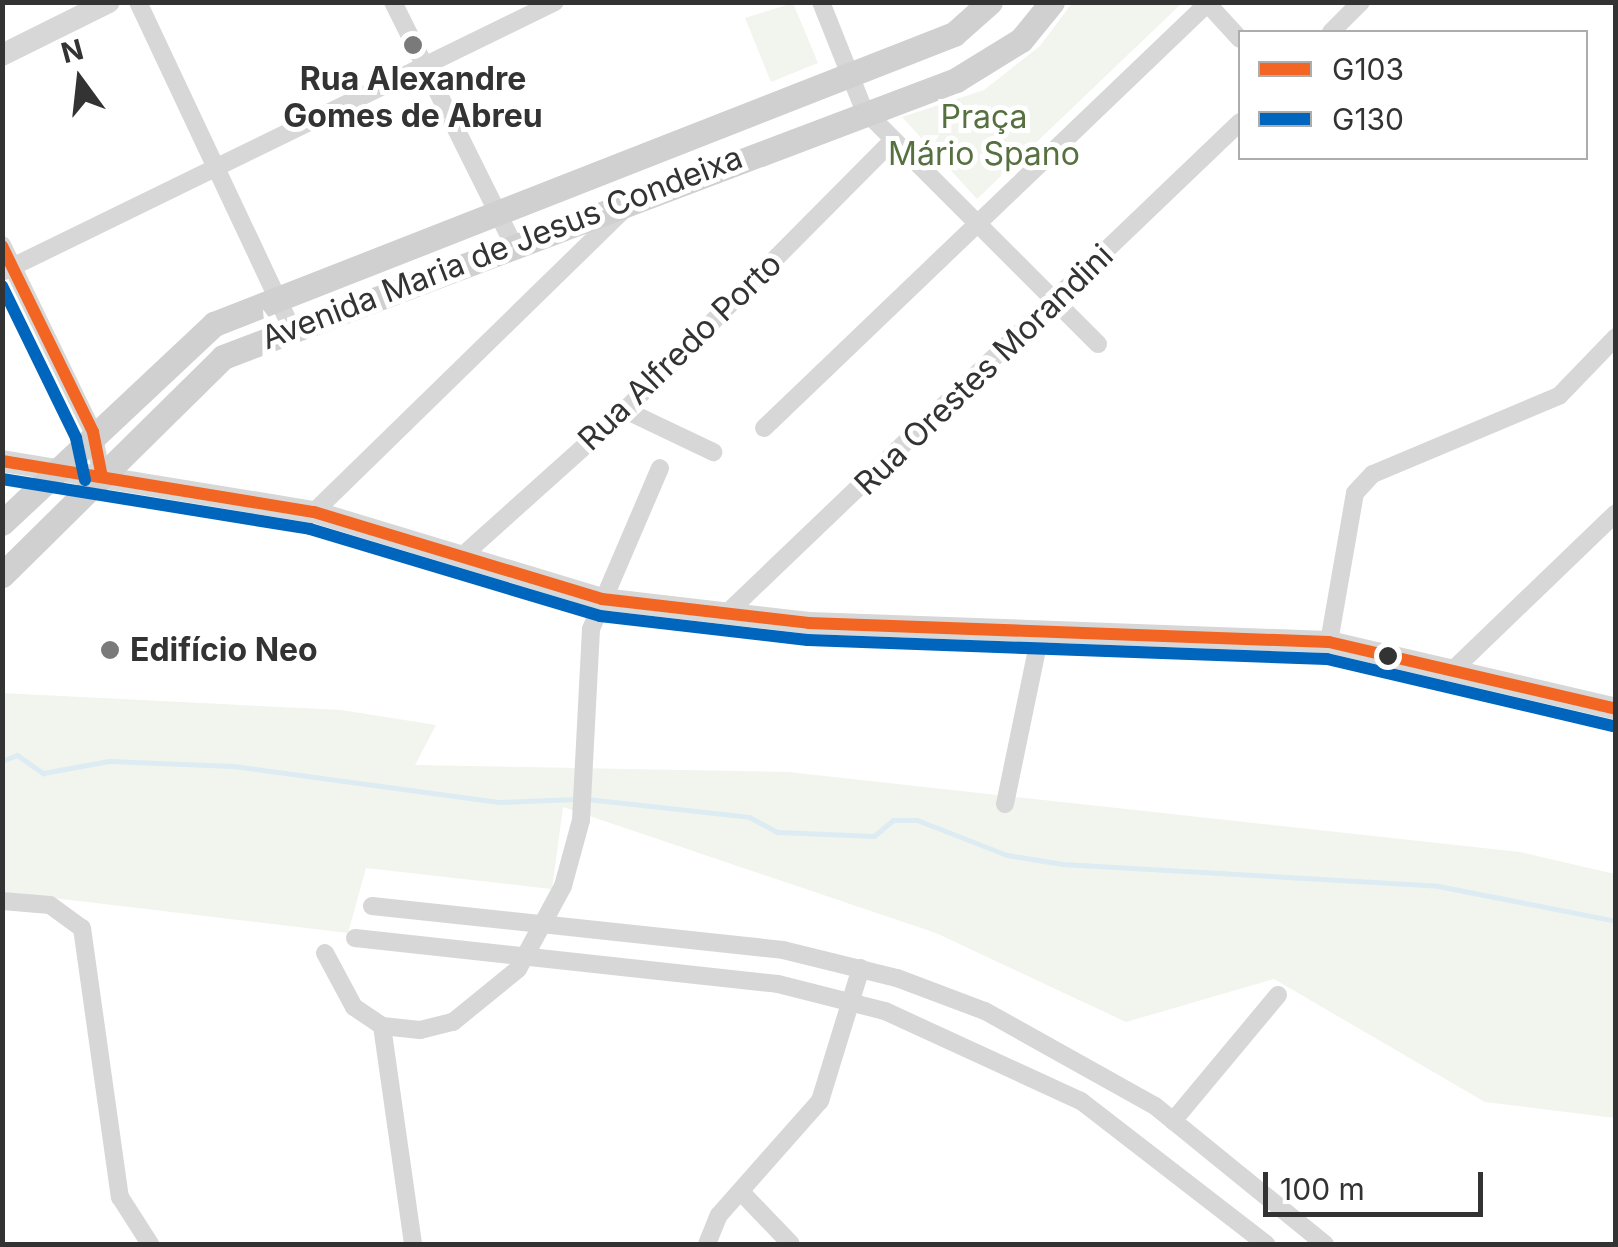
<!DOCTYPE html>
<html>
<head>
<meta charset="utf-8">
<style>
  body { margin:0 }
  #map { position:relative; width:1618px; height:1247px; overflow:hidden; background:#fff; font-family:Inter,sans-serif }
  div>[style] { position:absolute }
  .green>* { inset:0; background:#f1f5ed }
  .stream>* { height:5px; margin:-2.5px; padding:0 2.5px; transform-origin:2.5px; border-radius:2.5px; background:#ddebf3 }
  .minor>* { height:18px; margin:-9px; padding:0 9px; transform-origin:9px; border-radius:9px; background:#d7d7d7 }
  .tertiary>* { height:22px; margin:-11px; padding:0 11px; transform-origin:11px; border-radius:11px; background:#d7d7d7 }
  .secondary>* { height:25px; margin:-12.5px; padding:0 12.5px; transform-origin:12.5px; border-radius:12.5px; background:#d0d0d0 }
  .bus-1>* { height:12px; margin:-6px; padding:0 6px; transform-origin:6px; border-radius:6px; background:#f26522 }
  .bus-2>* { height:12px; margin:-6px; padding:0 6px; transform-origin:6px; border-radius:6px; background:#0065bd }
  .dots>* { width:28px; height:28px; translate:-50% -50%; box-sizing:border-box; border:5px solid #fff; border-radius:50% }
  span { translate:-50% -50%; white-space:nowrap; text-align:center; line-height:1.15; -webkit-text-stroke:10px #fff; paint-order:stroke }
  .poi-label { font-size:32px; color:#333; font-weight:700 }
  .left { translate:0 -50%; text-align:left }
  .park-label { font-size:32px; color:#56703f }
  .street-label { font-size:32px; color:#333 }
  .frame { position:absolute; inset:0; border:5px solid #333; pointer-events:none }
  .legend { position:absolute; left:1238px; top:30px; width:350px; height:130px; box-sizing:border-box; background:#fff; border:2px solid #adadad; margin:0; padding:12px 18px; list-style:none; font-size:30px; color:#333 }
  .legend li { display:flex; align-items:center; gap:20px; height:50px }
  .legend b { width:50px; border:2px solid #adadad }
  .north { position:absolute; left:30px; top:30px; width:100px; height:100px; -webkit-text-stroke:8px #fff; paint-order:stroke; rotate:345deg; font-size:28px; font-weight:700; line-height:40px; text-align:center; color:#333 }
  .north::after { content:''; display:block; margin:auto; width:35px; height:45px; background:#333; clip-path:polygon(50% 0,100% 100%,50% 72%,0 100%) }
  .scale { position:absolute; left:1263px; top:1172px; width:220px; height:45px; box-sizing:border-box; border:5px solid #333; border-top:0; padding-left:12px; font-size:30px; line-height:35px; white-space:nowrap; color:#333; -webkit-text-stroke:8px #fff; paint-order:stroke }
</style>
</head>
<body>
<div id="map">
  <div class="green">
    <i style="clip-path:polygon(1073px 2px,1180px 5px,977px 199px,902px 117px,984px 90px,1040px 46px)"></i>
    <i style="clip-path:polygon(793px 3px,818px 63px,771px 82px,745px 18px)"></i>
    <i style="clip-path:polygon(2px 693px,341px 710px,436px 725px,415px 765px,788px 772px,1520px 852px,1615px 874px,1615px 1118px,1485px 1102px,1274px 979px,1126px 1022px,936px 933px,563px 807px,552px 889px,366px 868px,348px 933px,3px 892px)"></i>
  </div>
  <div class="stream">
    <i style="left:2px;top:761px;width:16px;rotate:-22deg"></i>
    <i style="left:17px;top:755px;width:32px;rotate:35deg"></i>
    <i style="left:43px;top:773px;width:67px;rotate:-10.3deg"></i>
    <i style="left:109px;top:761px;width:124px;rotate:2.3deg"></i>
    <i style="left:233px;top:766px;width:270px;rotate:7.7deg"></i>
    <i style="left:501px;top:802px;width:75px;rotate:-2.3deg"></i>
    <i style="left:587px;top:799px;width:163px;rotate:6.3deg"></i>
    <i style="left:749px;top:817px;width:32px;rotate:28deg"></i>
    <i style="left:777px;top:832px;width:97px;rotate:2.4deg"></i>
    <i style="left:874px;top:836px;width:25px;rotate:-40deg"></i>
    <i style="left:893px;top:820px;width:24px"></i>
    <i style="left:917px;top:820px;width:97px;rotate:21.3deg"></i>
    <i style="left:1007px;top:855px;width:56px;rotate:9.3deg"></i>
    <i style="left:1062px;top:864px;width:377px;rotate:3.3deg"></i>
    <i style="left:1438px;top:886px;width:181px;rotate:11.1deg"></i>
  </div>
  <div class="minor">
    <i style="left:138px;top:2px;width:362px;rotate:64.8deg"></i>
    <i style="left:393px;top:2px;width:270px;rotate:63.6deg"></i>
    <i style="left:821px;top:2px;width:116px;rotate:68.3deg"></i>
    <i style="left:864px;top:110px;width:331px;rotate:45deg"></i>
    <i style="left:1206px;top:2px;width:50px;rotate:47.4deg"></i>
    <i style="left:1331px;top:32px;width:42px;rotate:-45deg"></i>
    <i style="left:2px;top:245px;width:208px;rotate:64.1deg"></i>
    <i style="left:93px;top:432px;width:46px;rotate:78.7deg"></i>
    <i style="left:2px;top:272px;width:615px;rotate:-26.02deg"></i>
    <i style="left:625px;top:410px;width:98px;rotate:25.5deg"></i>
    <i style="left:764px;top:428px;width:616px;rotate:-43.75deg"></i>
    <i style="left:314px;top:512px;width:438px;rotate:-44.3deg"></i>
    <i style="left:460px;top:558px;width:222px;rotate:-41.9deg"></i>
    <i style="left:625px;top:410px;width:380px;rotate:-45.2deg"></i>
    <i style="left:725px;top:615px;width:713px;rotate:-43.75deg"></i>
    <i style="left:1329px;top:642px;width:151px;rotate:-80.1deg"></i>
    <i style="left:1355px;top:493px;width:26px;rotate:-47deg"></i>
    <i style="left:1373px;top:474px;width:202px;rotate:-22.8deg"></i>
    <i style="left:1559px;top:396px;width:82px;rotate:-46deg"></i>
    <i style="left:1458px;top:665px;width:219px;rotate:-43.9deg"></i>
    <i style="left:1005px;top:804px;width:178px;rotate:-78.3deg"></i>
    <i style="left:2px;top:901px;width:48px;rotate:4.8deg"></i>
    <i style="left:50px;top:905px;width:39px;rotate:36deg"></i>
    <i style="left:82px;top:928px;width:272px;rotate:82deg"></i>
    <i style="left:120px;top:1197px;width:56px;rotate:57.4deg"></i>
    <i style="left:372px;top:906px;width:413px;rotate:6.1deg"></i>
    <i style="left:783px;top:950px;width:117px;rotate:13.8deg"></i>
    <i style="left:897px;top:978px;width:94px;rotate:20.6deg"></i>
    <i style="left:985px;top:1011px;width:195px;rotate:29.2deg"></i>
    <i style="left:1155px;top:1106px;width:219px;rotate:39.1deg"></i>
    <i style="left:355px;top:938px;width:425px;rotate:6.2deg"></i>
    <i style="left:778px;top:984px;width:110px;rotate:14.2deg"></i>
    <i style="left:885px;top:1011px;width:216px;rotate:24.7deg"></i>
    <i style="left:1081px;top:1101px;width:234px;rotate:37.7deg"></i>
    <i style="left:325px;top:953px;width:61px;rotate:61.8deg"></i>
    <i style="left:354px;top:1007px;width:34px;rotate:34deg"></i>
    <i style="left:382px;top:1026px;width:38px;rotate:6deg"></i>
    <i style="left:420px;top:1030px;width:34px;rotate:-14deg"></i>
    <i style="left:453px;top:1022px;width:84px;rotate:-39.2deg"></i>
    <i style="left:518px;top:969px;width:94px;rotate:-61.5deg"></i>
    <i style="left:563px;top:886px;width:68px;rotate:-74.7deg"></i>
    <i style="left:581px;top:820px;width:191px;rotate:-87deg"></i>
    <i style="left:591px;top:629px;width:175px;rotate:-66.8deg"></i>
    <i style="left:382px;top:1026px;width:220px;rotate:81.9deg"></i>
    <i style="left:1173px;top:1121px;width:164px;rotate:-50.2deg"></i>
    <i style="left:743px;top:1194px;width:69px;rotate:46.2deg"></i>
    <i style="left:707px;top:1244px;width:31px;rotate:-68deg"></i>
    <i style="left:719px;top:1215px;width:152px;rotate:-48.5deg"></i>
    <i style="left:820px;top:1101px;width:139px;rotate:-72.9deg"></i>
  </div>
  <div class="tertiary">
    <i style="left:2px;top:55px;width:119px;rotate:-26.4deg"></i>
    <i style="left:2px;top:461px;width:316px;rotate:9.3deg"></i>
    <i style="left:314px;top:512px;width:301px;rotate:16.8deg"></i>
    <i style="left:602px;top:599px;width:208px;rotate:6.6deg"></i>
    <i style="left:809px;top:623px;width:520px;rotate:2.09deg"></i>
    <i style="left:1329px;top:642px;width:295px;rotate:13.1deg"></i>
  </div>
  <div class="secondary">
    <i style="left:2px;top:523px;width:291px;rotate:-43.2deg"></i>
    <i style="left:214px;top:324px;width:795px;rotate:-21.4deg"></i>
    <i style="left:954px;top:34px;width:48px;rotate:-41.6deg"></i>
    <i style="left:2px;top:575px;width:310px;rotate:-44.6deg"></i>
    <i style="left:223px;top:357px;width:784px;rotate:-20.7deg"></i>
    <i style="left:956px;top:80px;width:76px;rotate:-31.6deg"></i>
    <i style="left:1021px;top:40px;width:49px;rotate:-50.8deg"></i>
  </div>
  <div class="bus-1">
    <i style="left:2px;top:246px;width:207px;rotate:63.9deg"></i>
    <i style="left:93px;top:432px;width:46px;rotate:78.7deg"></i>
    <i style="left:2px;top:461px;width:316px;rotate:9.3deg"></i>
    <i style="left:314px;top:512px;width:301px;rotate:16.8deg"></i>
    <i style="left:602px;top:599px;width:208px;rotate:6.6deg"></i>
    <i style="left:809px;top:623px;width:520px;rotate:2.09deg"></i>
    <i style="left:1329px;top:642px;width:295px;rotate:13.1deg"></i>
  </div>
  <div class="bus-2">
    <i style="left:2px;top:286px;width:169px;rotate:64deg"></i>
    <i style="left:76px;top:438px;width:43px;rotate:77.9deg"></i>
    <i style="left:2px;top:479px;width:312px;rotate:9.2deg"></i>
    <i style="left:310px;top:529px;width:303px;rotate:16.7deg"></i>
    <i style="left:600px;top:616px;width:209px;rotate:6.6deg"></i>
    <i style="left:808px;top:640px;width:519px;rotate:2.1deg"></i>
    <i style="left:1327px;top:659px;width:293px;rotate:13.2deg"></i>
  </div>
  <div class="dots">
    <i style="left:413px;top:45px;background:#7a7a7a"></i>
    <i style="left:110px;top:650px;background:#7a7a7a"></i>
    <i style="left:1388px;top:656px;background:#333"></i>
  </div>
  <div class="poi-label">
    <span style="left:413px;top:98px">Rua Alexandre<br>Gomes de Abreu</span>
    <span class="left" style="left:130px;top:650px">Edifício Neo</span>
  </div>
  <div class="park-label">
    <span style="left:984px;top:136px">Praça<br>Mário Spano</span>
  </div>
  <div class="street-label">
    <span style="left:502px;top:248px;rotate:-21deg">Avenida Maria de Jesus Condeixa</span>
    <span style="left:680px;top:352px;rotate:-44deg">Rua Alfredo Porto</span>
    <span style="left:984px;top:370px;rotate:-44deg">Rua Orestes Morandini</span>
  </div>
  <div class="frame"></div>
  <ul class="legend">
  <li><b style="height:12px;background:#f26522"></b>G103</li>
  <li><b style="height:12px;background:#0065bd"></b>G130</li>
  </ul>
  <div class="north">N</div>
  <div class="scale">100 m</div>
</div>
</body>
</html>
